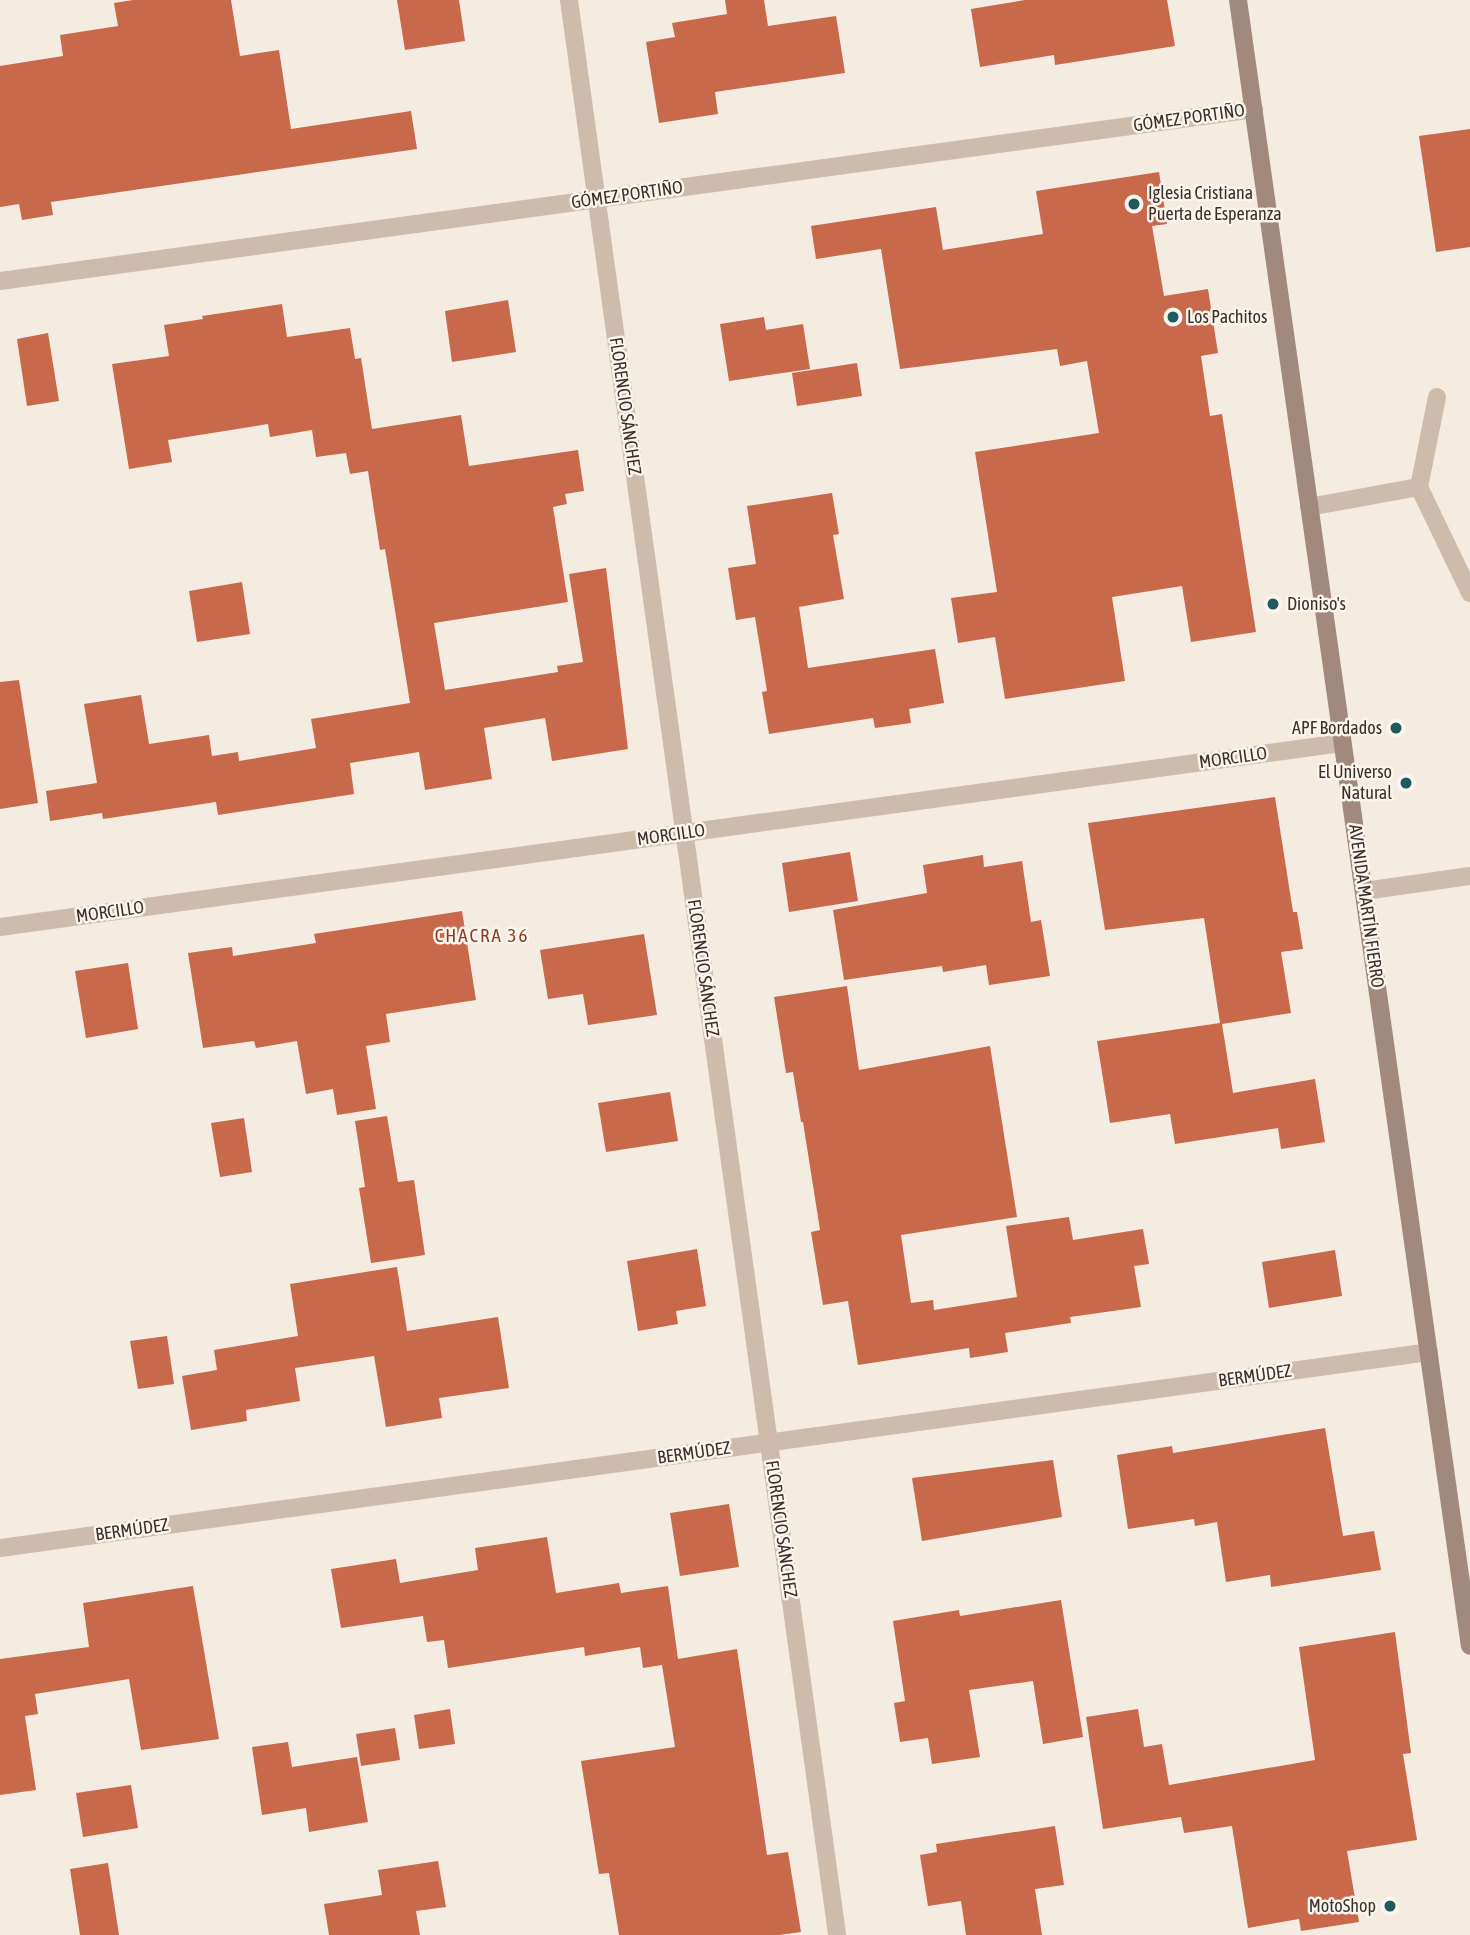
<!DOCTYPE html>
<html>
<head>
<meta charset="utf-8">
<style>
  body { margin:0 }
  #map { position:relative; width:1470px; height:1935px; overflow:hidden; background:#f4ebe1; font-family:"Asap Condensed",sans-serif }
  div>[style] { position:absolute }
  .building>* { inset:0; background:#c8694b }
  .service>* { height:18px; margin:-9px; padding:0 9px; transform-origin:9px; border-radius:9px; background:#cdbbac }
  .minor>* { height:18px; margin:-9px; padding:0 9px; transform-origin:9px; border-radius:9px; background:#cdbbac }
  .secondary>* { height:18px; margin:-9px; padding:0 9px; transform-origin:9px; border-radius:9px; background:#a18a7d }
  .dots>* { width:19px; height:19px; translate:-50% -50%; box-sizing:border-box; border:4px solid #fbf5ee; border-radius:50% }
  span { translate:-50% -50%; white-space:nowrap; text-align:center; line-height:1.15; -webkit-text-stroke:5px #fbf5ee; paint-order:stroke }
  .street-label { font-size:18px; color:#3b302b }
  .poi-label { font-size:18px; color:#3b302b }
  .left { translate:0 -50%; text-align:left }
  .right { translate:-100% -50%; text-align:right }
  .neighbourhood-label { font-size:19px; color:#8c3b22; letter-spacing:2px }
</style>
</head>
<body>
<div id="map">
  <div class="building">
    <i style="clip-path:polygon(133px 0,231px 0,240px 56px,279px 50px,291px 129px,411px 111px,417px 149px,51px 202px,53px 215px,22px 220px,19px 204px,0 207px,0 66px,63px 56px,60px 35px,118px 26px,114px 3px)"></i>
    <i style="clip-path:polygon(397px 0,459px 0,465px 41px,405px 50px)"></i>
    <i style="clip-path:polygon(725px 0,764px 0,768px 26px,836px 16px,845px 73px,715px 92px,718px 114px,659px 123px,646px 42px,675px 37px,672px 23px,727px 14px)"></i>
    <i style="clip-path:polygon(1025px 0,1167px 0,1175px 46px,1055px 65px,1054px 55px,980px 67px,971px 9px)"></i>
    <i style="clip-path:polygon(1470px 129px,1470px 247px,1436px 252px,1419px 136px)"></i>
    <i style="clip-path:polygon(1159px 172px,1167px 224px,1152px 226px,1164px 296px,1208px 289px,1218px 353px,1201px 356px,1210px 416px,1222px 414px,1256px 632px,1191px 642px,1182px 586px,1112px 597px,1125px 681px,1005px 699px,995px 637px,958px 643px,951px 598px,997px 592px,975px 452px,1099px 433px,1087px 361px,1060px 366px,1057px 349px,900px 369px,881px 249px,816px 259px,811px 226px,936px 207px,943px 250px,1043px 234px,1036px 191px)"></i>
    <i style="clip-path:polygon(508px 300px,516px 352px,452px 362px,445px 311px)"></i>
    <i style="clip-path:polygon(282px 304px,287px 337px,350px 328px,355px 359px,361px 358px,372px 429px,461px 415px,469px 466px,578px 450px,584px 491px,565px 494px,567px 504px,553px 507px,568px 602px,434px 623px,445px 690px,558px 672px,557px 666px,583px 662px,569px 574px,606px 568px,628px 749px,552px 761px,545px 718px,484px 728px,492px 779px,425px 790px,419px 752px,350px 763px,354px 794px,218px 815px,216px 802px,103px 819px,102px 813px,50px 821px,46px 791px,97px 783px,84px 704px,141px 695px,149px 744px,209px 735px,212px 756px,238px 752px,239px 761px,316px 748px,311px 719px,410px 703px,385px 549px,380px 550px,368px 471px,350px 474px,346px 453px,316px 457px,312px 430px,270px 437px,268px 424px,168px 440px,172px 462px,129px 469px,112px 364px,169px 356px,164px 325px,203px 319px,202px 316px)"></i>
    <i style="clip-path:polygon(764px 317px,766px 330px,803px 324px,810px 369px,729px 381px,720px 324px)"></i>
    <i style="clip-path:polygon(48px 333px,59px 401px,27px 406px,17px 339px)"></i>
    <i style="clip-path:polygon(857px 363px,862px 396px,797px 406px,792px 373px)"></i>
    <i style="clip-path:polygon(832px 493px,839px 534px,833px 535px,844px 599px,799px 607px,808px 668px,935px 649px,944px 703px,909px 709px,911px 723px,875px 728px,873px 718px,769px 734px,762px 692px,767px 691px,755px 617px,736px 620px,728px 568px,756px 564px,747px 506px)"></i>
    <i style="clip-path:polygon(242px 582px,250px 634px,197px 642px,189px 591px)"></i>
    <i style="clip-path:polygon(19px 680px,38px 803px,0 809px,0 682px)"></i>
    <i style="clip-path:polygon(1275px 797px,1293px 912px,1297px 912px,1303px 949px,1281px 952px,1291px 1013px,1222px 1024px,1233px 1093px,1315px 1079px,1325px 1142px,1281px 1149px,1278px 1128px,1175px 1144px,1170px 1114px,1110px 1123px,1097px 1041px,1220px 1023px,1204px 918px,1105px 930px,1088px 823px)"></i>
    <i style="clip-path:polygon(850px 852px,858px 901px,789px 912px,782px 863px)"></i>
    <i style="clip-path:polygon(983px 855px,984px 867px,1022px 861px,1031px 922px,1041px 920px,1050px 976px,989px 985px,986px 965px,943px 972px,942px 966px,844px 980px,833px 910px,927px 893px,923px 865px)"></i>
    <i style="clip-path:polygon(462px 911px,476px 1000px,386px 1014px,390px 1042px,366px 1046px,376px 1109px,337px 1115px,333px 1089px,306px 1094px,297px 1041px,256px 1048px,254px 1041px,203px 1048px,188px 953px,232px 947px,233px 956px,316px 943px,314px 934px)"></i>
    <i style="clip-path:polygon(644px 934px,657px 1015px,588px 1025px,583px 994px,548px 999px,540px 950px)"></i>
    <i style="clip-path:polygon(128px 963px,138px 1029px,86px 1038px,75px 971px)"></i>
    <i style="clip-path:polygon(847px 986px,859px 1070px,990px 1046px,1017px 1217px,901px 1235px,911px 1303px,933px 1300px,934px 1310px,1017px 1297px,1006px 1226px,1069px 1217px,1073px 1240px,1143px 1229px,1149px 1264px,1134px 1266px,1141px 1307px,1070px 1317px,1071px 1323px,1005px 1333px,1008px 1352px,970px 1358px,969px 1348px,858px 1365px,848px 1301px,823px 1305px,811px 1232px,820px 1230px,803px 1122px,801px 1122px,793px 1072px,786px 1073px,774px 997px)"></i>
    <i style="clip-path:polygon(670px 1092px,678px 1141px,606px 1152px,598px 1103px)"></i>
    <i style="clip-path:polygon(387px 1116px,398px 1182px,414px 1180px,425px 1255px,371px 1263px,359px 1188px,365px 1187px,355px 1121px)"></i>
    <i style="clip-path:polygon(244px 1118px,252px 1172px,220px 1177px,211px 1123px)"></i>
    <i style="clip-path:polygon(697px 1249px,706px 1306px,676px 1311px,678px 1324px,638px 1331px,627px 1261px)"></i>
    <i style="clip-path:polygon(1335px 1250px,1342px 1296px,1269px 1308px,1262px 1262px)"></i>
    <i style="clip-path:polygon(397px 1267px,407px 1331px,498px 1317px,509px 1388px,439px 1398px,442px 1418px,386px 1427px,374px 1356px,295px 1368px,300px 1401px,246px 1410px,247px 1421px,191px 1430px,182px 1376px,217px 1370px,214px 1350px,298px 1336px,290px 1284px)"></i>
    <i style="clip-path:polygon(167px 1336px,174px 1384px,138px 1389px,130px 1341px)"></i>
    <i style="clip-path:polygon(1325px 1428px,1343px 1536px,1374px 1531px,1381px 1570px,1271px 1587px,1270px 1575px,1226px 1582px,1217px 1522px,1195px 1526px,1194px 1519px,1128px 1529px,1117px 1455px,1172px 1446px,1173px 1453px)"></i>
    <i style="clip-path:polygon(1053px 1460px,1062px 1517px,922px 1541px,912px 1478px)"></i>
    <i style="clip-path:polygon(729px 1504px,739px 1567px,680px 1576px,670px 1513px)"></i>
    <i style="clip-path:polygon(547px 1537px,556px 1593px,619px 1583px,621px 1593px,668px 1586px,678px 1659px,737px 1649px,767px 1855px,788px 1852px,801px 1932px,779px 1935px,619px 1935px,609px 1873px,599px 1874px,581px 1761px,675px 1747px,662px 1665px,643px 1668px,640px 1647px,585px 1656px,584px 1647px,448px 1668px,444px 1640px,427px 1642px,423px 1616px,341px 1628px,331px 1569px,396px 1559px,400px 1583px,478px 1570px,475px 1548px)"></i>
    <i style="clip-path:polygon(193px 1586px,219px 1739px,141px 1750px,129px 1679px,35px 1694px,38px 1714px,25px 1716px,36px 1790px,0 1795px,0 1659px,89px 1647px,83px 1603px)"></i>
    <i style="clip-path:polygon(1061px 1600px,1083px 1737px,1043px 1744px,1033px 1681px,969px 1690px,980px 1757px,932px 1764px,928px 1738px,900px 1742px,894px 1703px,905px 1701px,893px 1621px,959px 1610px,960px 1616px)"></i>
    <i style="clip-path:polygon(1395px 1632px,1411px 1753px,1403px 1754px,1417px 1840px,1347px 1851px,1359px 1922px,1301px 1931px,1299px 1919px,1248px 1928px,1232px 1826px,1184px 1833px,1181px 1817px,1103px 1829px,1086px 1717px,1138px 1709px,1144px 1747px,1162px 1744px,1169px 1785px,1315px 1760px,1299px 1647px)"></i>
    <i style="clip-path:polygon(450px 1709px,455px 1744px,419px 1749px,414px 1715px)"></i>
    <i style="clip-path:polygon(395px 1728px,400px 1760px,361px 1766px,356px 1734px)"></i>
    <i style="clip-path:polygon(288px 1742px,292px 1767px,357px 1757px,368px 1822px,309px 1832px,306px 1808px,262px 1815px,252px 1747px)"></i>
    <i style="clip-path:polygon(131px 1785px,138px 1828px,83px 1837px,76px 1793px)"></i>
    <i style="clip-path:polygon(1055px 1826px,1064px 1885px,1035px 1889px,1042px 1935px,966px 1935px,961px 1901px,928px 1906px,920px 1855px,937px 1852px,936px 1844px)"></i>
    <i style="clip-path:polygon(438px 1861px,446px 1907px,416px 1911px,420px 1935px,329px 1935px,324px 1904px,382px 1895px,378px 1870px)"></i>
    <i style="clip-path:polygon(108px 1863px,119px 1935px,80px 1935px,70px 1869px)"></i>
  </div>
  <div class="service">
    <i style="left:1437px;top:397px;width:92px;rotate:101.3deg"></i>
    <i style="left:1419px;top:487px;width:118px;rotate:64.3deg"></i>
    <i style="left:1309px;top:507px;width:112px;rotate:-10.3deg"></i>
  </div>
  <div class="minor">
    <i style="left:569px;top:0;width:1953px;rotate:82.11deg"></i>
    <i style="left:0;top:281px;width:1266px;rotate:-7.81deg"></i>
    <i style="left:1364px;top:891px;width:107px;rotate:-8.1deg"></i>
    <i style="left:0;top:927px;width:1355px;rotate:-7.81deg"></i>
    <i style="left:0;top:1548px;width:1442px;rotate:-7.81deg"></i>
  </div>
  <div class="secondary">
    <i style="left:1238px;top:0;width:1662px;rotate:81.98deg"></i>
  </div>
  <div class="dots">
    <i style="left:1134px;top:204px;background:#1f5a5e"></i>
    <i style="left:1173px;top:317px;background:#1f5a5e"></i>
    <i style="left:1273px;top:604px;background:#1f5a5e"></i>
    <i style="left:1396px;top:728px;background:#1f5a5e"></i>
    <i style="left:1406px;top:783px;background:#1f5a5e"></i>
    <i style="left:1390px;top:1906px;background:#1f5a5e"></i>
  </div>
  <div class="street-label">
    <span style="left:1189px;top:118px;rotate:-8deg">GÓMEZ PORTIÑO</span>
    <span style="left:627px;top:195px;rotate:-8deg">GÓMEZ PORTIÑO</span>
    <span style="left:625px;top:406px;rotate:82deg">FLORENCIO SÁNCHEZ</span>
    <span style="left:1233px;top:758px;rotate:-8deg">MORCILLO</span>
    <span style="left:671px;top:835px;rotate:-8deg">MORCILLO</span>
    <span style="left:1366px;top:906px;rotate:82deg">AVENIDA MARTÍN FIERRO</span>
    <span style="left:110px;top:912px;rotate:-8deg">MORCILLO</span>
    <span style="left:703px;top:968px;rotate:82deg">FLORENCIO SÁNCHEZ</span>
    <span style="left:1255px;top:1376px;rotate:-8deg">BERMÚDEZ</span>
    <span style="left:694px;top:1453px;rotate:-8deg">BERMÚDEZ</span>
    <span style="left:781px;top:1529px;rotate:82deg">FLORENCIO SÁNCHEZ</span>
    <span style="left:132px;top:1530px;rotate:-8deg">BERMÚDEZ</span>
  </div>
  <div class="poi-label">
    <span class="left" style="left:1148px;top:204px">Iglesia Cristiana<br>Puerta de Esperanza</span>
    <span class="left" style="left:1187px;top:317px">Los Pachitos</span>
    <span class="left" style="left:1287px;top:604px">Dioniso's</span>
    <span class="right" style="left:1382px;top:728px">APF Bordados</span>
    <span class="right" style="left:1392px;top:783px">El Universo<br>Natural</span>
    <span class="right" style="left:1376px;top:1906px">MotoShop</span>
  </div>
  <div class="neighbourhood-label">
    <span style="left:482px;top:936px">CHACRA 36</span>
  </div>
</div>
</body>
</html>
